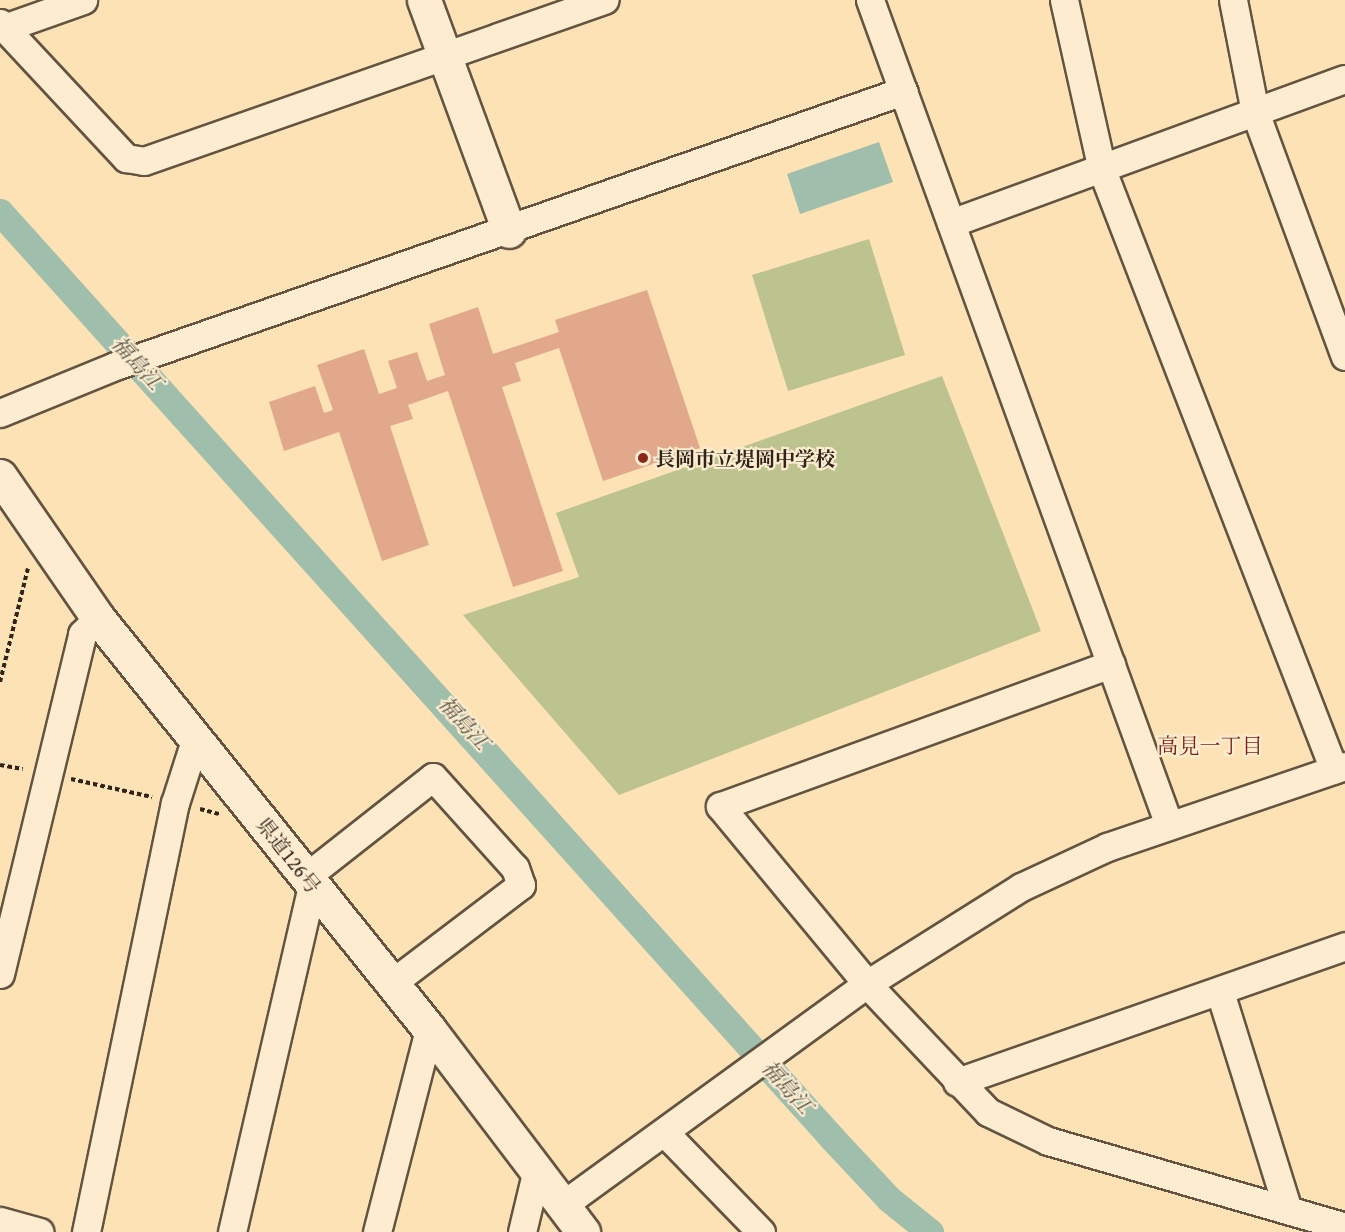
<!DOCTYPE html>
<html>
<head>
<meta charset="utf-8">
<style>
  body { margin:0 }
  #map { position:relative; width:1345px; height:1232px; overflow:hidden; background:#fce2b5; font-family:"Gentium Book Plus","Noto Serif JP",serif }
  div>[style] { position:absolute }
  .green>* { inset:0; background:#bdc38e }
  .water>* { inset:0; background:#9fbeab }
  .canal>* { height:27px; margin:-13.5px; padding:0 13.5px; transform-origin:13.5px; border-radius:13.5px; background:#9fbeab }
  .building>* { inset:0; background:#e2a88c }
  .path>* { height:4px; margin-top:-2px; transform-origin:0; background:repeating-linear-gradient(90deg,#2e241a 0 4.5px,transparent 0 7.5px) }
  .roads { filter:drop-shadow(2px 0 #625441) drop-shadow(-2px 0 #625441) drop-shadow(0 2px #625441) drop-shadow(0 -2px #625441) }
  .street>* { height:27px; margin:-13.5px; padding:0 13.5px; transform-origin:13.5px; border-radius:13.5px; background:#fdeccf }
  .secondary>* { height:33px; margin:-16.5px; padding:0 16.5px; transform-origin:16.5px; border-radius:16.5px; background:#fdeccf }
  .dots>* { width:16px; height:16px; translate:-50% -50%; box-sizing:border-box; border:3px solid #fdeccf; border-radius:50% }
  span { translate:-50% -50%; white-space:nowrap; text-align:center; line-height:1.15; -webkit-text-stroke:4.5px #fdeccf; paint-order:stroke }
  .poi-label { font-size:20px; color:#2e241a; font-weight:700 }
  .left { translate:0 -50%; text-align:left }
  .street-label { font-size:20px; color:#2e241a }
  .water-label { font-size:21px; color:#505246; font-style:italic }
  .neighbourhood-label { font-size:21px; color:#7a1f14 }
</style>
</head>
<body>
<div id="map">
  <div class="green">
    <i style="clip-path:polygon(869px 239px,905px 355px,788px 391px,752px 275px)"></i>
    <i style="clip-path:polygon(942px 376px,1041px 631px,619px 795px,463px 615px,579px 577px,556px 513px)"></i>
  </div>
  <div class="water">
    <i style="clip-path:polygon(879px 142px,893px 182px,800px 214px,787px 174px)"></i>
  </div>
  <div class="canal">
    <i style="left:0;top:212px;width:1245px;rotate:48.06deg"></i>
    <i style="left:832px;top:1138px;width:83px;rotate:46.9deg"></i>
    <i style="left:889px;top:1199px;width:53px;rotate:38.8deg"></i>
  </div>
  <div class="building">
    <i style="clip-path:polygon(647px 290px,700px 448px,603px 481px,559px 348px,515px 363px,521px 381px,502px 387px,563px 571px,513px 587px,448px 391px,408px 405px,413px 419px,390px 426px,429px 545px,382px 561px,339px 432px,284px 451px,269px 402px,315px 386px,324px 413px,333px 410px,317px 365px,364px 349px,379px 394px,397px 388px,388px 361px,417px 352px,427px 381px,445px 375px,429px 324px,478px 307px,493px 354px,559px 332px,555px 320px)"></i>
  </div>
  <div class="path">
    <i style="left:0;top:682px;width:117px;rotate:-76.2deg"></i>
    <i style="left:0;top:765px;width:23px;rotate:10deg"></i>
    <i style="left:71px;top:779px;width:83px;rotate:12.5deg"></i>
    <i style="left:200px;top:809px;width:20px;rotate:15deg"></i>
  </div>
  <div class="roads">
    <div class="street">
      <i style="left:870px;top:0;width:878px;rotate:70.08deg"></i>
      <i style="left:1064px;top:0;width:174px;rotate:77.4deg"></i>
      <i style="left:1102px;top:170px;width:643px;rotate:68.86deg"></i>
      <i style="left:1233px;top:0;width:114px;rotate:78.9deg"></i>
      <i style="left:1255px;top:112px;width:260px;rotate:69.8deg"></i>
      <i style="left:0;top:23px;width:185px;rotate:47deg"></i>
      <i style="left:126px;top:158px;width:18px;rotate:9deg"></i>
      <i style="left:144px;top:161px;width:488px;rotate:-19.3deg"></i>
      <i style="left:4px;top:28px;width:84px;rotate:-19.5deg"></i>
      <i style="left:951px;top:223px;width:419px;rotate:-20.1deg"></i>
      <i style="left:0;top:413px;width:124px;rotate:-22.2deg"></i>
      <i style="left:115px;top:366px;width:835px;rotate:-19.24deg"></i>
      <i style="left:1111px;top:664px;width:416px;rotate:160deg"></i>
      <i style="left:720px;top:806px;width:231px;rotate:50.4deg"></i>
      <i style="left:867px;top:984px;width:176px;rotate:46.6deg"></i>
      <i style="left:988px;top:1112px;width:67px;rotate:25.8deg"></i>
      <i style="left:1048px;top:1141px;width:309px;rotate:16.1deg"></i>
      <i style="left:307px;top:876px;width:160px;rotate:-38.2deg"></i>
      <i style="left:433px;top:777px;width:122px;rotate:48deg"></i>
      <i style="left:515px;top:868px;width:18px;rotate:71deg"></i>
      <i style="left:521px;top:885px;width:162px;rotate:142.8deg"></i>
      <i style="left:0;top:974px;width:350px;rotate:-76.4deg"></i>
      <i style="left:82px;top:634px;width:23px;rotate:-45deg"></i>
      <i style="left:1220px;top:992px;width:228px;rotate:72.7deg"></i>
      <i style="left:957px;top:1082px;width:411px;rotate:-19.3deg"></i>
      <i style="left:665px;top:1133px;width:138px;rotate:45.9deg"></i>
      <i style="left:564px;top:1204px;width:374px;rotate:-36deg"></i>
      <i style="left:867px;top:984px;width:182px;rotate:-32.2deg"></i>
      <i style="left:1021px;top:887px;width:95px;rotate:-24.9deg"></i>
      <i style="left:1107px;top:847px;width:251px;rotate:-18.8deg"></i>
      <i style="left:0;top:1221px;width:41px;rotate:15.4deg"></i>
      <i style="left:86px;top:1232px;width:438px;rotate:-78.3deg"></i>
      <i style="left:175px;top:803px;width:69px;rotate:-72.3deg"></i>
      <i style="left:232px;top:1232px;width:356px;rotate:-77deg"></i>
      <i style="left:377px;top:1232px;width:210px;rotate:-75.6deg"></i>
      <i style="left:522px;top:1232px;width:65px;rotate:-76.6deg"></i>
    </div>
    <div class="secondary">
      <i style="left:424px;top:0;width:246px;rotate:69.8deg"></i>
      <i style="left:0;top:476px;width:173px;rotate:55.4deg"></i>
      <i style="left:98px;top:618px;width:528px;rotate:51.15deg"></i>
      <i style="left:429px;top:1029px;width:255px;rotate:52.8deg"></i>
    </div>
  </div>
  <div class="dots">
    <i style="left:643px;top:458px;background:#8f2418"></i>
  </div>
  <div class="poi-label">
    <span class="left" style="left:655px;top:458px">長岡市立堤岡中学校</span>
  </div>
  <div class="street-label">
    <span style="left:289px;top:855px;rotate:52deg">県道126号</span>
  </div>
  <div class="water-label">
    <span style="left:137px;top:363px;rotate:48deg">福島江</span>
    <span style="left:464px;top:723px;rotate:48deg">福島江</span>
    <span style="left:787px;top:1087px;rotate:48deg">福島江</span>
  </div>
  <div class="neighbourhood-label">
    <span style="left:1210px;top:746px">高見一丁目</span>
  </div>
</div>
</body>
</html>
